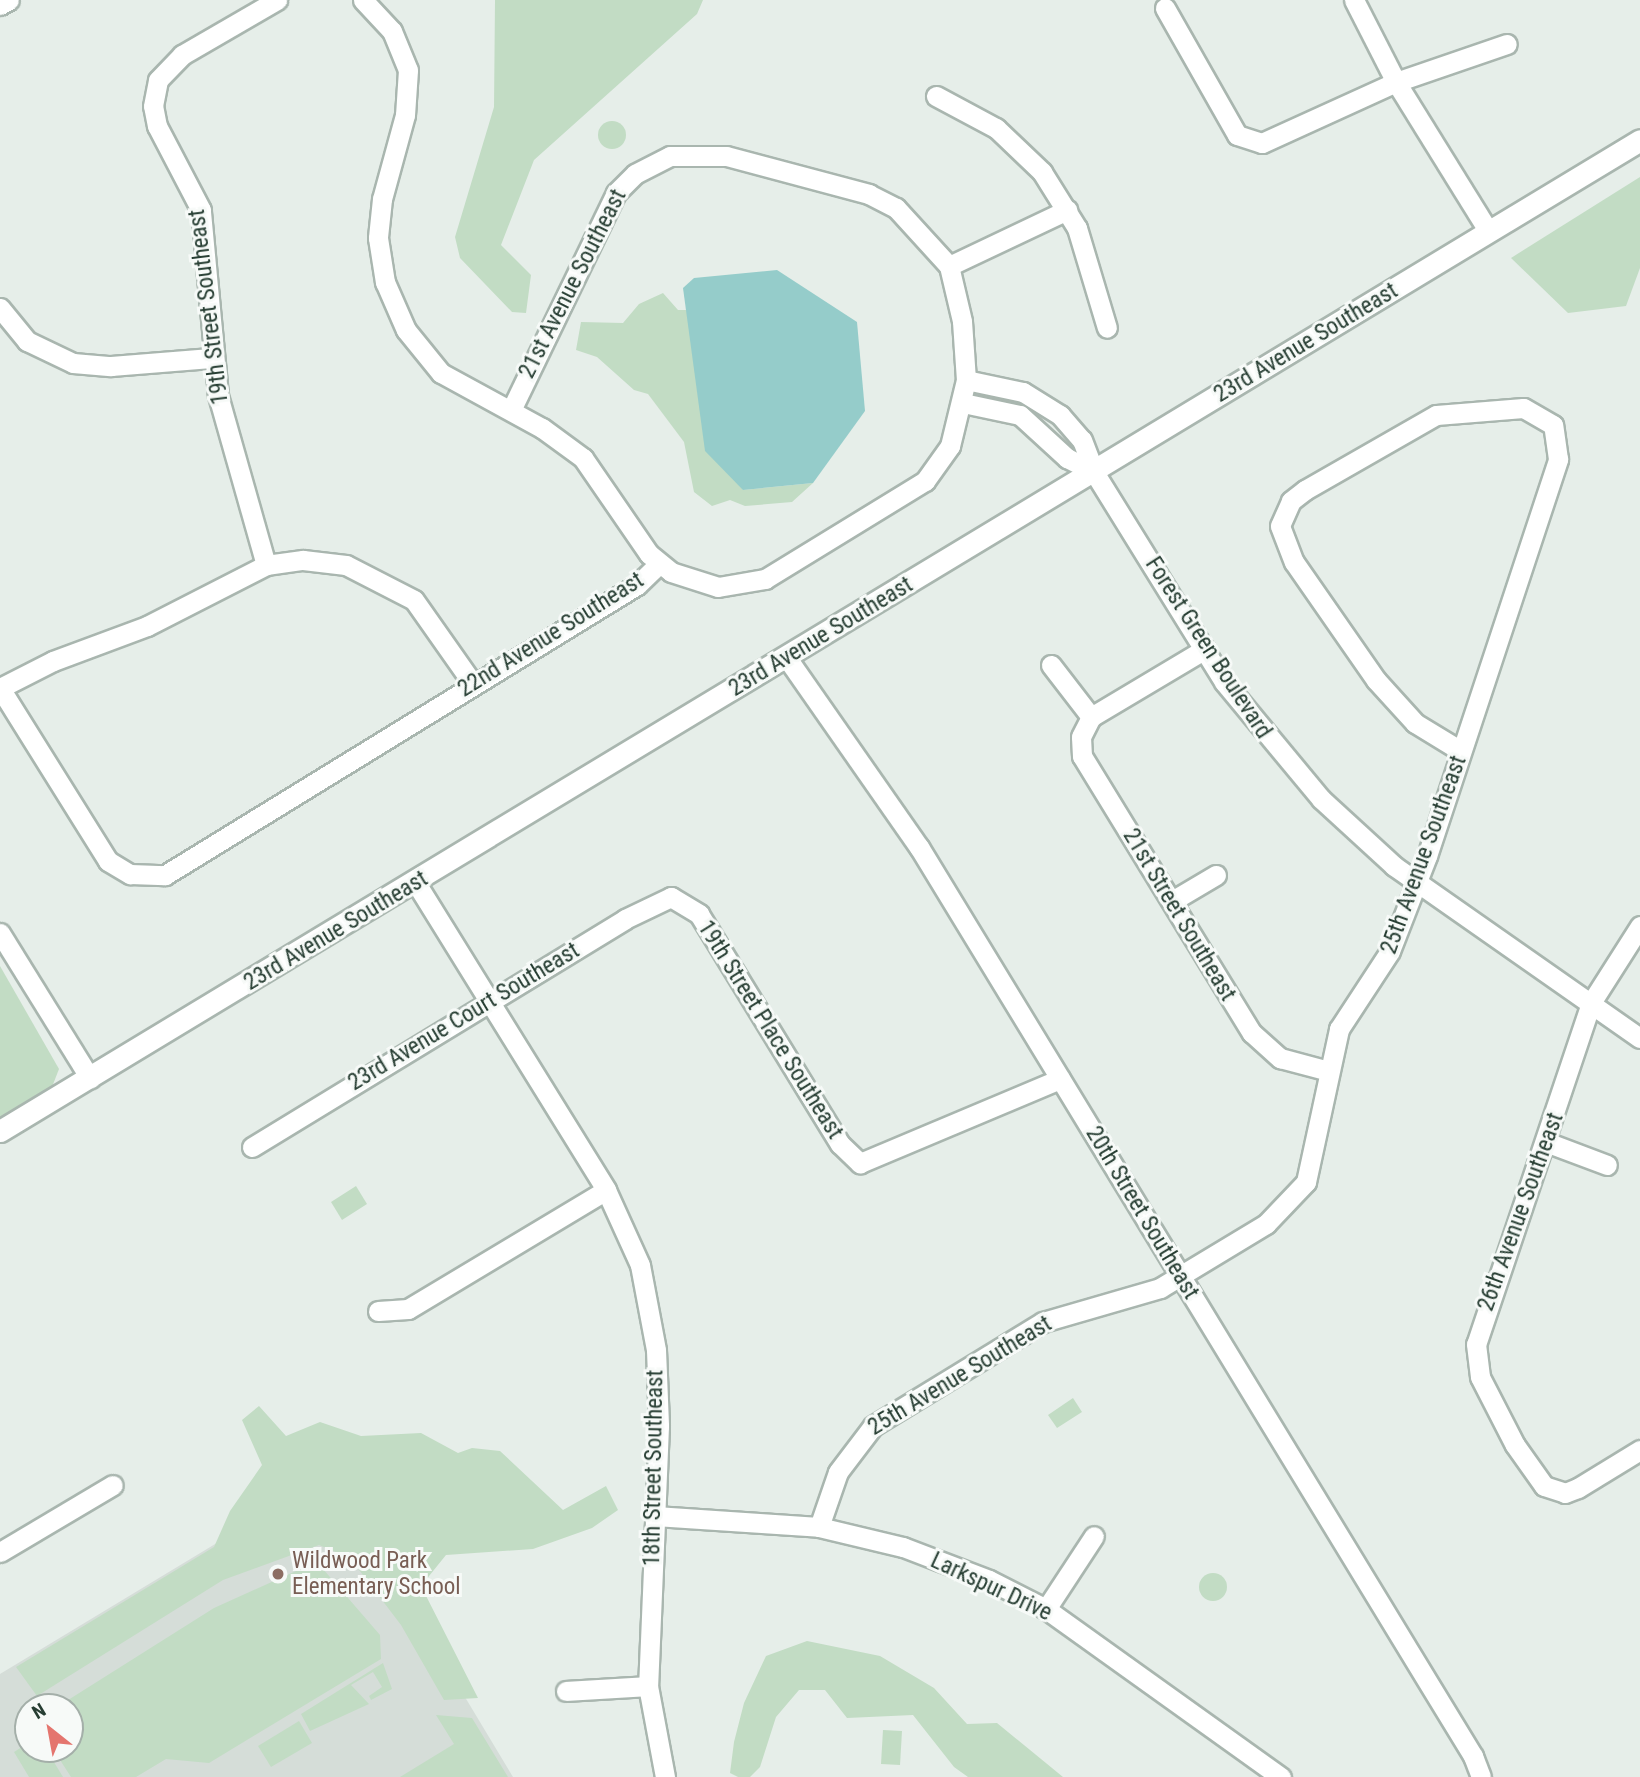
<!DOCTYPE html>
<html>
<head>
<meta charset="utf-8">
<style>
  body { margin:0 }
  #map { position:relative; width:1640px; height:1777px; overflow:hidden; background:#e6eee9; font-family:"Roboto Condensed",sans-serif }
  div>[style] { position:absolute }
  .built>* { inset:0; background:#d5ddd8 }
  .green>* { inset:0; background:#c2dcc4 }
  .round { border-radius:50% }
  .water>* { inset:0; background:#95ccca }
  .roads { filter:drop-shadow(2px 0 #a9b6af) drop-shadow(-2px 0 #a9b6af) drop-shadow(0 2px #a9b6af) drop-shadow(0 -2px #a9b6af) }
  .street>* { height:19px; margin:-9.5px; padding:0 9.5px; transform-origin:9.5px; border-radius:9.5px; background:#fff }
  .secondary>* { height:21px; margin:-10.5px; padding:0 10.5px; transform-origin:10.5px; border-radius:10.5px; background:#fff }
  .dots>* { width:19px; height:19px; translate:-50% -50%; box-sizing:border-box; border:4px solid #f7faf8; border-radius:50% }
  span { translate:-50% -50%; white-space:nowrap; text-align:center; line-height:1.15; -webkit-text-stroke:6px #f7faf8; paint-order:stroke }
  .street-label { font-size:23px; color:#273e33 }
  .education-label { font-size:23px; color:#785e54 }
  .left { translate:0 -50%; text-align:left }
  .north { position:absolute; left:14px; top:1693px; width:70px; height:70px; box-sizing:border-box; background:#f7faf8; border:2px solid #a4afa9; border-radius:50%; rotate:329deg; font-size:19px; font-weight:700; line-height:28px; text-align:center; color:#273e33 }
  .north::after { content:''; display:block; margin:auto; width:24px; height:32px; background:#e4756e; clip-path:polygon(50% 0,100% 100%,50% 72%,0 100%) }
</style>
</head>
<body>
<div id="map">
  <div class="built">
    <i style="clip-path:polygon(evenodd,331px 1474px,513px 1777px,0 1777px,0 1674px,331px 1474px,28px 1707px,70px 1707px,70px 1749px,28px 1749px,28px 1707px)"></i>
  </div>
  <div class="green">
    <i style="clip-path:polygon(495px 0,703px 0,697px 14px,534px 160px,501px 245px,531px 275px,526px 313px,512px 312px,460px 258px,455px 237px,494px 107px)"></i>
    <i class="round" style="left:598px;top:121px;width:28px;height:28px"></i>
    <i style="clip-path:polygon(1640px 177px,1640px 268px,1626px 306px,1568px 313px,1511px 258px)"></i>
    <i style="clip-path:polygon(663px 293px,678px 310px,688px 310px,743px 490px,813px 483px,792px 502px,745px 506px,730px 500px,712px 506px,694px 492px,684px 442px,648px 394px,634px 390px,597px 357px,576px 350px,581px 322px,623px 323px,639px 304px)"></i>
    <i style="clip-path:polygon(0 966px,59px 1069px,52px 1087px,0 1118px)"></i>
    <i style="clip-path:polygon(356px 1186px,367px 1204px,342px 1220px,331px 1202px)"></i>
    <i style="clip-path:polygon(1073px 1398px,1082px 1412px,1057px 1428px,1048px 1415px)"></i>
    <i style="clip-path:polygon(259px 1406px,286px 1436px,320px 1422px,361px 1436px,421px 1433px,458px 1453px,472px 1448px,500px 1451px,563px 1510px,606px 1486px,618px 1510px,592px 1528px,533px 1549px,446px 1555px,421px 1586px,478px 1698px,444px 1700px,401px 1625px,350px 1558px,319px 1545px,223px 1580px,37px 1696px,16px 1667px,214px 1547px,230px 1511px,262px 1465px,242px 1420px)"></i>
    <i style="clip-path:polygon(307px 1566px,323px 1569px,380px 1635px,381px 1659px,209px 1763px,166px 1759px,136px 1777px,71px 1777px,53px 1749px,70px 1749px,70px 1707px,57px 1707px,214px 1608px)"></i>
    <i class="round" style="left:1199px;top:1573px;width:28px;height:28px"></i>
    <i style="clip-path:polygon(807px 1641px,880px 1656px,934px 1688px,967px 1724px,997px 1723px,1063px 1777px,968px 1777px,954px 1767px,913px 1715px,847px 1718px,825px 1690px,799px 1690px,776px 1717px,760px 1767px,750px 1777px,738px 1777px,730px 1773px,734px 1742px,744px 1703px,766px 1656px)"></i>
    <i style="clip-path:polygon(383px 1663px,392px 1689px,371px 1700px,369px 1696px,382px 1687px,373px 1672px,351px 1685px,369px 1704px,310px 1731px,301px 1714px)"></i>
    <i style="clip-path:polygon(436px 1715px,472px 1718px,508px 1777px,400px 1777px,454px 1744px)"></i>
    <i style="clip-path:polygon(299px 1721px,312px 1743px,271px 1767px,258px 1746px)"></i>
    <i style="clip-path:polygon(883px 1730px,902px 1731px,900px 1765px,881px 1764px)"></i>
    <i style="clip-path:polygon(28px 1743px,28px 1749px,46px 1749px,63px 1777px,29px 1777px,14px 1752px)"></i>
  </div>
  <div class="water">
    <i style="clip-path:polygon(777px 270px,857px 322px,865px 411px,813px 483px,743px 490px,705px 451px,683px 288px,694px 278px)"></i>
  </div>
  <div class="roads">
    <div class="street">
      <i style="left:363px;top:0;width:42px;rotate:46.9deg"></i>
      <i style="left:392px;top:31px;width:42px;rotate:67.7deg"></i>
      <i style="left:408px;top:70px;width:45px;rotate:93.8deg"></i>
      <i style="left:405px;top:115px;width:87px;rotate:105.3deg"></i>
      <i style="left:382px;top:199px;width:39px;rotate:96deg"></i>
      <i style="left:378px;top:238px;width:45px;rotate:81deg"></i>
      <i style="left:385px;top:282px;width:52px;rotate:66.4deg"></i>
      <i style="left:406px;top:330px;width:55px;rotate:50.9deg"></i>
      <i style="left:441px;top:373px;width:115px;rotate:28.6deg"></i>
      <i style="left:542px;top:428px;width:51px;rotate:36.2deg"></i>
      <i style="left:583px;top:458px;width:116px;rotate:55.5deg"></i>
      <i style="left:649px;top:554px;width:28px;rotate:39deg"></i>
      <i style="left:671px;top:572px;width:49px;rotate:17.7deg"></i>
      <i style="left:718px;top:587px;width:48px;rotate:-9.7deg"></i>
      <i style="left:765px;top:579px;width:188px;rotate:-31.5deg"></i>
      <i style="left:925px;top:481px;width:43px;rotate:-54.5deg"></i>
      <i style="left:950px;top:446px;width:68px;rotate:-76.4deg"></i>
      <i style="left:966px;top:380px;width:59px;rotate:-93.9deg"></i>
      <i style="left:962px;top:321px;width:57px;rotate:-103.3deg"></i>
      <i style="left:949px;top:266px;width:79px;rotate:-132.4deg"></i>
      <i style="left:896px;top:208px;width:30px;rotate:-153deg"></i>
      <i style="left:869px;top:194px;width:148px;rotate:-165.1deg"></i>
      <i style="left:726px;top:156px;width:56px;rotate:180deg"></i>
      <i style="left:670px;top:156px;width:39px;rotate:153deg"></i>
      <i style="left:635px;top:174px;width:27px;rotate:135deg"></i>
      <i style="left:616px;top:193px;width:241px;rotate:115.8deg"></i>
      <i style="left:1354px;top:0;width:92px;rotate:62.9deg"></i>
      <i style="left:1396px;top:82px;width:176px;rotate:58.2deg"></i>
      <i style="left:0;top:5px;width:10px;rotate:-29deg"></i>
      <i style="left:1165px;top:8px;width:146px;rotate:60.4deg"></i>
      <i style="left:1237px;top:135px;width:26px;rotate:18deg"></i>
      <i style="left:1262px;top:143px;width:147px;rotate:-24.5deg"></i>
      <i style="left:1396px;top:82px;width:117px;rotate:-18.9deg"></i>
      <i style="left:936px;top:96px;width:68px;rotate:28.1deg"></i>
      <i style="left:996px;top:128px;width:64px;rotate:43.7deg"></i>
      <i style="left:1042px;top:172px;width:66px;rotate:58deg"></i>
      <i style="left:1077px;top:228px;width:104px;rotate:73.3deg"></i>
      <i style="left:949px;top:266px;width:131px;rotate:-25.4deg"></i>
      <i style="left:0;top:308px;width:43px;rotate:50.7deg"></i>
      <i style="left:27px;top:341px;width:51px;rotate:25.6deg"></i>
      <i style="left:73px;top:363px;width:38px;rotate:5deg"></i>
      <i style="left:111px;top:366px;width:100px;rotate:-4.6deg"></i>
      <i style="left:966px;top:380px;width:58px;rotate:11.9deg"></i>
      <i style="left:1023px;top:392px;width:44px;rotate:31.9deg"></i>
      <i style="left:1060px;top:415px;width:33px;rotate:49deg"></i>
      <i style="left:1082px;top:440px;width:34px;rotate:69deg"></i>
      <i style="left:1094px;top:472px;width:247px;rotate:58.2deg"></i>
      <i style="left:1224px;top:682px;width:152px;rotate:50.3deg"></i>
      <i style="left:1321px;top:799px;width:99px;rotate:42.5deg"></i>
      <i style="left:1394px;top:866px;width:300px;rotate:35deg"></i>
      <i style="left:963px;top:403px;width:58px;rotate:11.9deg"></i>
      <i style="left:1020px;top:415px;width:64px;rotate:42.5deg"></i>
      <i style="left:1067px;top:458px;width:30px;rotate:27deg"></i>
      <i style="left:266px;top:565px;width:177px;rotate:-105.8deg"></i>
      <i style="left:218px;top:395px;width:186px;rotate:-95.3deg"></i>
      <i style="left:201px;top:210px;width:95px;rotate:-117.6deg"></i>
      <i style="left:157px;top:126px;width:20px;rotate:-101deg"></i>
      <i style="left:153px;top:106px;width:26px;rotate:-79deg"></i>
      <i style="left:158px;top:80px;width:35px;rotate:-46deg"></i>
      <i style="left:182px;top:55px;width:110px;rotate:-30.1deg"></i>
      <i style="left:1205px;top:649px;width:133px;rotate:149.2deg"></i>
      <i style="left:1091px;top:717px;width:22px;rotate:117deg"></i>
      <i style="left:1081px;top:737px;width:19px;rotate:87deg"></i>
      <i style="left:1082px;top:756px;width:325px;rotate:58.5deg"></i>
      <i style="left:1252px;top:1033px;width:38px;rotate:42deg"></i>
      <i style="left:1280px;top:1058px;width:51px;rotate:14.9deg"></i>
      <i style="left:787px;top:658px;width:231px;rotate:55.1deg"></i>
      <i style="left:919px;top:847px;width:1065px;rotate:58.64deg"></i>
      <i style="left:1473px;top:1756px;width:22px;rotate:69deg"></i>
      <i style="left:1051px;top:665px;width:66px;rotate:52.4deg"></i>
      <i style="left:0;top:688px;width:204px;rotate:58deg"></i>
      <i style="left:108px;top:861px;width:26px;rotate:31deg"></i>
      <i style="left:130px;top:874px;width:35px;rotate:2deg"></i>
      <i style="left:165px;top:875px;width:554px;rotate:-31.57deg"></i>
      <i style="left:637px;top:585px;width:30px;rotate:-44deg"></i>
      <i style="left:0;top:688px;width:59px;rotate:-27deg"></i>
      <i style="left:53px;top:661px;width:100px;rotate:-20.4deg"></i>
      <i style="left:147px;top:626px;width:134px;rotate:-27.1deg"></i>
      <i style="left:266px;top:565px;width:37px;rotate:-8deg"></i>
      <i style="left:303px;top:560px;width:43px;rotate:6.6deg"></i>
      <i style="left:346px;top:565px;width:76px;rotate:27.2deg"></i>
      <i style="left:414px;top:600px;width:103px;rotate:54.9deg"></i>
      <i style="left:416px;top:883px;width:361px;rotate:58.2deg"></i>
      <i style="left:606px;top:1190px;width:82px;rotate:65.6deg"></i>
      <i style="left:640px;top:1265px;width:86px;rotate:79.3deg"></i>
      <i style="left:656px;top:1350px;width:76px;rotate:87.7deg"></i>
      <i style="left:659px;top:1426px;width:260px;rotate:92.4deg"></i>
      <i style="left:648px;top:1686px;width:93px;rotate:79.4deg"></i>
      <i style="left:1172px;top:901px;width:51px;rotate:-30.6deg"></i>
      <i style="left:1640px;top:926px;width:91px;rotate:122.5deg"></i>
      <i style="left:1591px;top:1003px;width:360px;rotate:108.6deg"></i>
      <i style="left:1476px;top:1344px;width:33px;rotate:83deg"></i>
      <i style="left:1480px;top:1377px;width:76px;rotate:62.8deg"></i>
      <i style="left:1515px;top:1445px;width:50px;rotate:54.7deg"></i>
      <i style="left:1544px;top:1486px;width:22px;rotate:18deg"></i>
      <i style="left:1565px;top:1493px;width:14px;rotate:-21deg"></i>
      <i style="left:1578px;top:1488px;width:73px;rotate:-31.5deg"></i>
      <i style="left:0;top:933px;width:171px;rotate:58.2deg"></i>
      <i style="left:1546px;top:1142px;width:65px;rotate:20.7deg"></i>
      <i style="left:252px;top:1147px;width:437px;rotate:-31.4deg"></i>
      <i style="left:625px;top:919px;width:51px;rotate:-25.6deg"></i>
      <i style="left:671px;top:897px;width:33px;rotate:31deg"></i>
      <i style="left:699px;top:914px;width:270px;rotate:58.5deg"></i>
      <i style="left:840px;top:1144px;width:28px;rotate:44deg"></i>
      <i style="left:860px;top:1163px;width:217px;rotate:-22.8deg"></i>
      <i style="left:378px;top:1311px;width:30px;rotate:-4deg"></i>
      <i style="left:408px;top:1309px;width:231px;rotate:-31deg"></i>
      <i style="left:655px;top:1516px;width:164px;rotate:3.8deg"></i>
      <i style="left:819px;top:1527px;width:86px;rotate:13.4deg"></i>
      <i style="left:903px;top:1547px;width:92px;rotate:21deg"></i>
      <i style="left:989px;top:1580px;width:64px;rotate:27deg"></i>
      <i style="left:1046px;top:1609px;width:289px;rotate:35.6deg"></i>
      <i style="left:819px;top:1527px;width:58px;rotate:-70.9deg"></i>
      <i style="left:838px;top:1472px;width:58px;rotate:-52.7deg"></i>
      <i style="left:873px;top:1426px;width:199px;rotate:-31.5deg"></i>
      <i style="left:1043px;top:1322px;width:122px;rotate:-16.2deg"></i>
      <i style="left:1160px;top:1288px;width:124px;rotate:-31.1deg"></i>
      <i style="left:1266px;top:1224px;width:58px;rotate:-46.4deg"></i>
      <i style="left:1306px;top:1182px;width:157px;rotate:-77.8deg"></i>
      <i style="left:1339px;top:1029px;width:93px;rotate:-56.8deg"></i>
      <i style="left:1390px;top:951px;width:102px;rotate:-68.7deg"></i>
      <i style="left:1427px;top:856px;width:418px;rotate:-71.7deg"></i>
      <i style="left:1558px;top:459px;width:34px;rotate:-98deg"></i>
      <i style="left:1553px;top:425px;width:34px;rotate:-150deg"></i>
      <i style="left:1523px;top:408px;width:87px;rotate:175.4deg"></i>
      <i style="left:1436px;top:415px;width:151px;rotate:150.2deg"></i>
      <i style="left:1305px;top:490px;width:18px;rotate:142deg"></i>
      <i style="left:1291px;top:501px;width:27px;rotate:114deg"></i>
      <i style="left:1280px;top:526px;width:39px;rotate:69deg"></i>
      <i style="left:1294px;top:562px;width:144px;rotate:55.2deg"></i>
      <i style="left:1376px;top:680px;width:58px;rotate:47.8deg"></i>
      <i style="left:1415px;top:723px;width:54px;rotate:31.3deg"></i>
      <i style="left:0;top:1552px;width:131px;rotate:-30.7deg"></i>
      <i style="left:1046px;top:1609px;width:87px;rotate:-56.7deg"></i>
      <i style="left:566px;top:1691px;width:82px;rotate:-3.5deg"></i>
    </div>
    <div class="secondary">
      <i style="left:0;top:1131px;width:1916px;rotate:-31.14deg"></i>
    </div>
  </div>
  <div class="dots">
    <i style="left:278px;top:1574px;background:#8d6e63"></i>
  </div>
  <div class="street-label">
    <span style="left:573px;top:284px;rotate:-63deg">21st Avenue Southeast</span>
    <span style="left:209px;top:307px;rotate:-97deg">19th Street Southeast</span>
    <span style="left:1306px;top:343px;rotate:-31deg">23rd Avenue Southeast</span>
    <span style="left:551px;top:635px;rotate:-32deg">22nd Avenue Southeast</span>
    <span style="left:821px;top:637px;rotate:-31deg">23rd Avenue Southeast</span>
    <span style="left:1208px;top:648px;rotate:57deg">Forest Green Boulevard</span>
    <span style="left:1424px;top:855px;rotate:-70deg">25th Avenue Southeast</span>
    <span style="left:1179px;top:915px;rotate:59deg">21st Street Southeast</span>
    <span style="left:336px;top:931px;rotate:-31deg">23rd Avenue Southeast</span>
    <span style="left:464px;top:1017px;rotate:-31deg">23rd Avenue Court Southeast</span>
    <span style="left:770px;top:1030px;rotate:58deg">19th Street Place Southeast</span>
    <span style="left:1521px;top:1212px;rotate:-70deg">26th Avenue Southeast</span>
    <span style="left:1142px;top:1213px;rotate:59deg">20th Street Southeast</span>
    <span style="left:960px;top:1376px;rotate:-31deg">25th Avenue Southeast</span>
    <span style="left:654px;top:1468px;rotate:-89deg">18th Street Southeast</span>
    <span style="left:991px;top:1587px;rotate:25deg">Larkspur Drive</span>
  </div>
  <div class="education-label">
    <span class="left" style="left:292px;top:1574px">Wildwood Park<br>Elementary School</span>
  </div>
  <div class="north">N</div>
</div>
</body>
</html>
